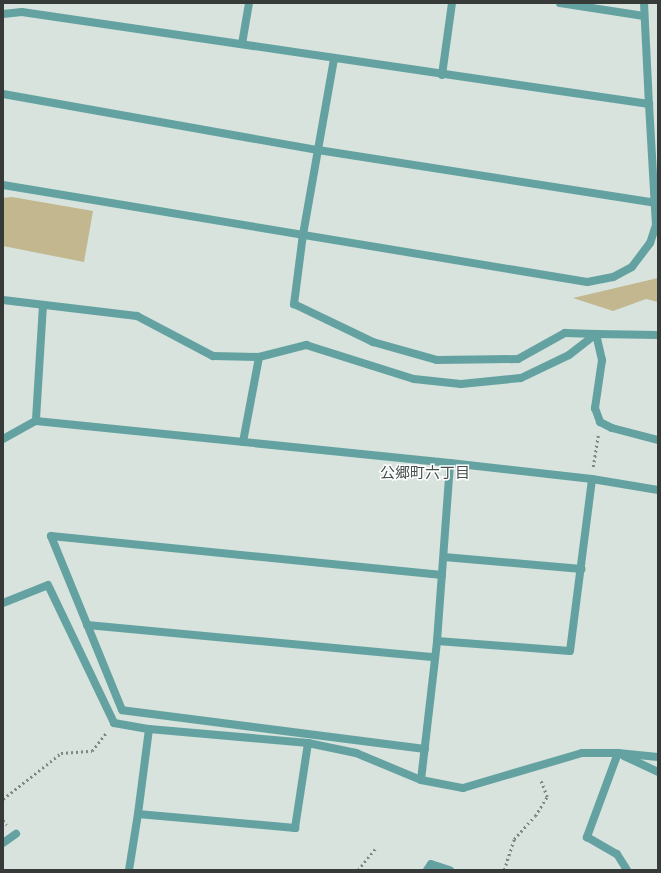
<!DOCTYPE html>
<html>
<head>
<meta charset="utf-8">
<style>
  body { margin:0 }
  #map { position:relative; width:661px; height:873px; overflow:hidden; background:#d7e3dc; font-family:Manrope,"Noto Sans JP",sans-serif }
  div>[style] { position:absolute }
  .green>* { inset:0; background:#c2b78f }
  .path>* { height:2.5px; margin-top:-1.25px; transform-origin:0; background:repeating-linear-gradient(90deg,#808783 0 2px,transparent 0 5px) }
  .service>* { height:8px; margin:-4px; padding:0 4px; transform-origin:4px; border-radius:4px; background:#64a2a2 }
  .minor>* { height:8px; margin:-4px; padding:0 4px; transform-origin:4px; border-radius:4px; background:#64a2a2 }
  .tertiary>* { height:8px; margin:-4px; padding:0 4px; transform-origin:4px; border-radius:4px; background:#64a2a2 }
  span { translate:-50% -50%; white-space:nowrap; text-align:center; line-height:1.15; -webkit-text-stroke:3px #fff; paint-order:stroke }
  .neighbourhood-label { font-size:15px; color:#46504b }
  .frame { position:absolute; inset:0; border:4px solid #363a38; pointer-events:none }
</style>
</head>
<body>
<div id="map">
  <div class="green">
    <i style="clip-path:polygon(12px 197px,93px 211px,84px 262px,3px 246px,3px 198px)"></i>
    <i style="clip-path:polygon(658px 278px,658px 302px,646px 299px,613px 311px,573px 298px)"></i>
  </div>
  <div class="path">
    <i style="left:593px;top:467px;width:33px;rotate:-81deg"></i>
    <i style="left:3px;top:799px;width:74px;rotate:-38.4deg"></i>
    <i style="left:61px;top:753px;width:31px;rotate:-4deg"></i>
    <i style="left:92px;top:751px;width:24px;rotate:-52deg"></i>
    <i style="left:3px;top:820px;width:6px;rotate:51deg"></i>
    <i style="left:358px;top:870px;width:28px;rotate:-51deg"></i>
    <i style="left:504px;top:870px;width:33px;rotate:-72deg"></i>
    <i style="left:514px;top:839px;width:31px;rotate:-48deg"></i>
    <i style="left:535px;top:816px;width:22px;rotate:-58deg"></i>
    <i style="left:547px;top:797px;width:19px;rotate:-111deg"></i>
  </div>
  <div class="service">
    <i style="left:3px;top:439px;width:38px;rotate:-29deg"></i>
    <i style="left:87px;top:625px;width:349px;rotate:5.3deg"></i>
    <i style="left:425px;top:749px;width:305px;rotate:-172.7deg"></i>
    <i style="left:122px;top:710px;width:188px;rotate:-112.2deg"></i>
    <i style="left:51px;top:536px;width:393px;rotate:5.7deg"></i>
    <i style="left:3px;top:843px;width:16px;rotate:-35deg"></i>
  </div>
  <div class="minor">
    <i style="left:560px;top:3px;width:85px;rotate:8.8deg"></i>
    <i style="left:644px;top:3px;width:101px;rotate:87.2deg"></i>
    <i style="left:242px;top:44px;width:42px;rotate:-80.3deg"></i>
    <i style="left:334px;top:59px;width:178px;rotate:100deg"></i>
    <i style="left:303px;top:234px;width:71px;rotate:97.3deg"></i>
    <i style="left:294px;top:304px;width:88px;rotate:25.7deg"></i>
    <i style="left:373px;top:342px;width:66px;rotate:15.7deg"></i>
    <i style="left:437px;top:360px;width:81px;rotate:-0.7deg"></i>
    <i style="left:518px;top:359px;width:54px;rotate:-29deg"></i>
    <i style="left:565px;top:333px;width:31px;rotate:2deg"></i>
    <i style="left:442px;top:75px;width:73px;rotate:-82.1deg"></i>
    <i style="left:3px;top:94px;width:320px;rotate:10.1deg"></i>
    <i style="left:318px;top:150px;width:341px;rotate:8.9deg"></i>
    <i style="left:3px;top:300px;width:135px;rotate:6.8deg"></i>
    <i style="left:137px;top:316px;width:86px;rotate:27.8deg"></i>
    <i style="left:213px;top:356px;width:46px;rotate:1.2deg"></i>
    <i style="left:259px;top:357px;width:49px;rotate:-14.3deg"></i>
    <i style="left:306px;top:345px;width:113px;rotate:17.5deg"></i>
    <i style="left:414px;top:379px;width:47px;rotate:6.1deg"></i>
    <i style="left:461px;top:384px;width:60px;rotate:-5.7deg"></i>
    <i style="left:521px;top:378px;width:53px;rotate:-25.6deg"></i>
    <i style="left:569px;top:355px;width:34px;rotate:-38deg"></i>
    <i style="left:43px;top:305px;width:116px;rotate:93.5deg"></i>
    <i style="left:36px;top:421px;width:416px;rotate:5.8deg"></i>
    <i style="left:450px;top:463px;width:143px;rotate:6.4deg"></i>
    <i style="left:592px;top:479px;width:67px;rotate:9.5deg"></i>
    <i style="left:243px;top:442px;width:86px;rotate:-79.3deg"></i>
    <i style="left:444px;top:557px;width:138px;rotate:5deg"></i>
    <i style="left:3px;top:603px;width:48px;rotate:-21.8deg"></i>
    <i style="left:48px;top:585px;width:153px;rotate:64.4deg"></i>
    <i style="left:114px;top:723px;width:36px;rotate:10deg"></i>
    <i style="left:149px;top:729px;width:160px;rotate:5deg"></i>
    <i style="left:308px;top:743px;width:49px;rotate:11.8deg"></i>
    <i style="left:356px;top:753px;width:70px;rotate:22.6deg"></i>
    <i style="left:421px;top:780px;width:43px;rotate:10.8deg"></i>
    <i style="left:463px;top:788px;width:124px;rotate:-16.4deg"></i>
    <i style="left:582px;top:753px;width:36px"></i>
    <i style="left:618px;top:753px;width:40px;rotate:5.7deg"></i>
    <i style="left:437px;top:641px;width:133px;rotate:4.3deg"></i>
    <i style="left:570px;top:651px;width:173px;rotate:-82.7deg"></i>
    <i style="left:149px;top:729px;width:86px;rotate:97.4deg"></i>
    <i style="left:138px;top:814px;width:158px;rotate:5.1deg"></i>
    <i style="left:295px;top:828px;width:86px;rotate:-81.3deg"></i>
    <i style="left:618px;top:753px;width:90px;rotate:110.3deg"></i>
    <i style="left:587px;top:837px;width:34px;rotate:30deg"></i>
    <i style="left:617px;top:854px;width:19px;rotate:58deg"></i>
    <i style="left:624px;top:756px;width:38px;rotate:25deg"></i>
    <i style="left:421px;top:780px;width:140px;rotate:-83.4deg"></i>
    <i style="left:437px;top:641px;width:178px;rotate:-85.8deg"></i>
    <i style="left:129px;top:870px;width:57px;rotate:-80.9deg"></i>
    <i style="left:427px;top:870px;width:7px;rotate:-56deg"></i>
    <i style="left:431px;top:864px;width:20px;rotate:18deg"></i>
  </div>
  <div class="tertiary">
    <i style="left:3px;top:14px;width:19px;rotate:-6deg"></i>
    <i style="left:22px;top:12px;width:634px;rotate:8.35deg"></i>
    <i style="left:649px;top:104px;width:121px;rotate:86.7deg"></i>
    <i style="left:656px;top:225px;width:19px;rotate:108deg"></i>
    <i style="left:650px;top:243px;width:30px;rotate:127deg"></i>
    <i style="left:632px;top:267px;width:21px;rotate:152deg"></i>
    <i style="left:613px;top:277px;width:26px;rotate:169deg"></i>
    <i style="left:587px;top:282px;width:592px;rotate:-170.57deg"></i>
    <i style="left:658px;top:335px;width:62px;rotate:-179.1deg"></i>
    <i style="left:596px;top:334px;width:27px;rotate:77deg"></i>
    <i style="left:602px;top:360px;width:49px;rotate:98.3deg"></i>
    <i style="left:595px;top:408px;width:15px;rotate:70deg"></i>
    <i style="left:600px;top:422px;width:13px;rotate:27deg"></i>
    <i style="left:612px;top:428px;width:48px;rotate:14.6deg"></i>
  </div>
  <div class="neighbourhood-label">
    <span style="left:425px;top:473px">公郷町六丁目</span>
  </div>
  <div class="frame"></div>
</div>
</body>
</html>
